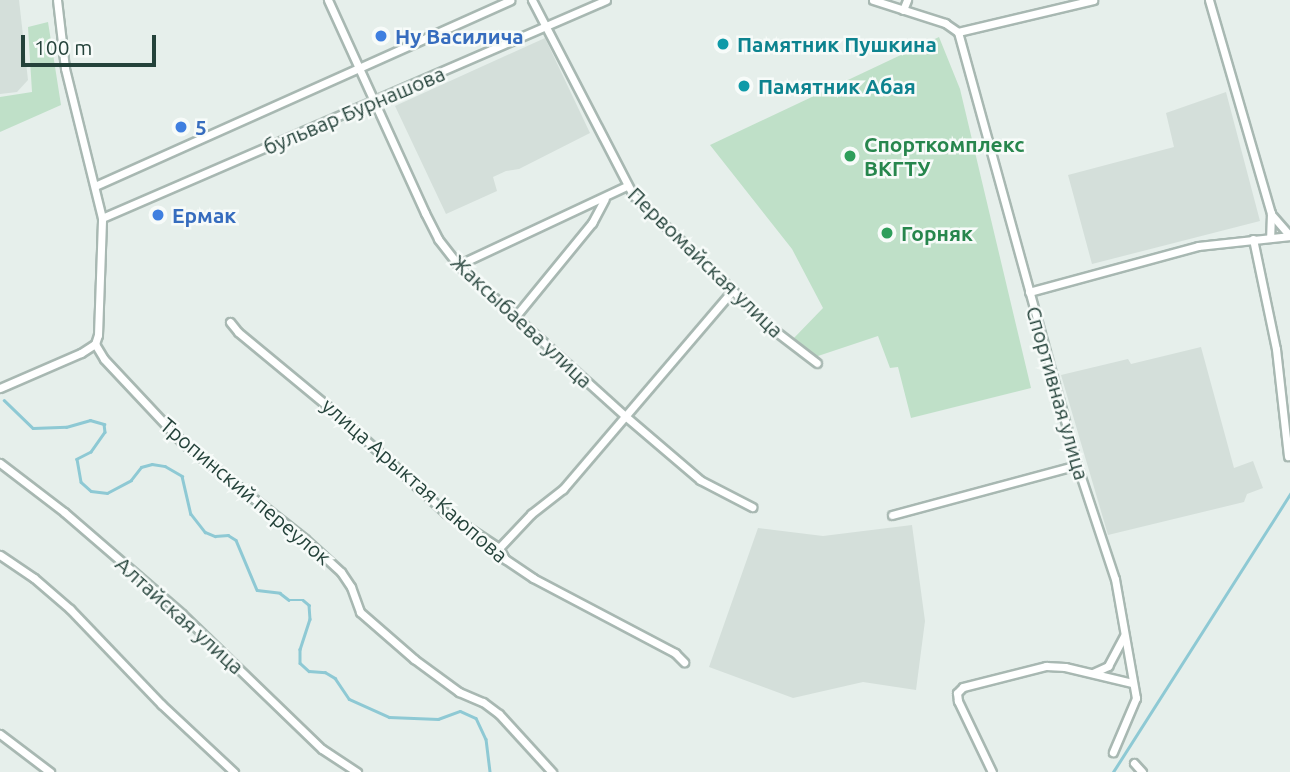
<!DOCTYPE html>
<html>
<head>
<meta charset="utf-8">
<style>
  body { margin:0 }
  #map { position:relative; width:1290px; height:772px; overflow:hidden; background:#e6efeb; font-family:Ubuntu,sans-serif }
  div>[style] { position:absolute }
  .built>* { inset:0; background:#d4dfda }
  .green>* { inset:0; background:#bfe0c8 }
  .stream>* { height:2.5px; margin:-1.25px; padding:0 1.25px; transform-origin:1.25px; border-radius:1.25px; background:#8ec9d4 }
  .roads { filter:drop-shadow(2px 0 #a8b8b2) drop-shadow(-2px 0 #a8b8b2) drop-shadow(0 2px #a8b8b2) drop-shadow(0 -2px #a8b8b2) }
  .minor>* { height:7px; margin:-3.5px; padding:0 3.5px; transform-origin:3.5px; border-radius:3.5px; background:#fff }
  .dots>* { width:19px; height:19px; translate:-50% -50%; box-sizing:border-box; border:4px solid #f7fbf9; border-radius:50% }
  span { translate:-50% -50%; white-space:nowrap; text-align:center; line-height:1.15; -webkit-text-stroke:5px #f7fbf9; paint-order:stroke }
  .shop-label { font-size:21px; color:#366cbe; font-weight:700 }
  .left { translate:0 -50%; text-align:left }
  .culture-label { font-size:21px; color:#0d838f; font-weight:700 }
  .street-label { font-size:21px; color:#24423a }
  .leisure-label { font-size:21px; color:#27864d; font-weight:700 }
  .scale { position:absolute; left:21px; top:35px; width:135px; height:32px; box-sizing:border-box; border:4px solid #24423a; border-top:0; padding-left:9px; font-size:21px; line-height:24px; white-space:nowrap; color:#24423a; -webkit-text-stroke:5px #f7fbf9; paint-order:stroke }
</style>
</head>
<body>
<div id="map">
  <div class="built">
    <i style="clip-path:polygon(0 0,19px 0,28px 80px,17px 92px,0 94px)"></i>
    <i style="clip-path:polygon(545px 38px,590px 133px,519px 169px,506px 171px,493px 177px,497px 191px,446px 214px,395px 106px)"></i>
    <i style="clip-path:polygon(1226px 92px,1260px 221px,1092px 264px,1068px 175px,1174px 147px,1166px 113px)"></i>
    <i style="clip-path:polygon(1201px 347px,1234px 468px,1253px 461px,1263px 488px,1247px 494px,1244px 502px,1108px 535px,1061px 375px,1128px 359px,1131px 364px)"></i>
    <i style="clip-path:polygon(912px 525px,925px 621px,916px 690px,863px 682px,793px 698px,709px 667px,758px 528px,823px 536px)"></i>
  </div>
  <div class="green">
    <i style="clip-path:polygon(48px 22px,61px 105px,0 132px,0 97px,32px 92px,28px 27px)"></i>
    <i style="clip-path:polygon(939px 37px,960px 89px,1031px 388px,911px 418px,898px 367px,890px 368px,878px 336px,815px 357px,793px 339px,823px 308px,792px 249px,710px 145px)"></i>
  </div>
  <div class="stream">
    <i style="left:4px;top:400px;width:40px;rotate:44deg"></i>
    <i style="left:33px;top:428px;width:33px;rotate:-2deg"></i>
    <i style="left:66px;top:427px;width:25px;rotate:-16deg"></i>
    <i style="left:90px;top:420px;width:15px;rotate:16deg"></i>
    <i style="left:104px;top:424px;width:8px;rotate:83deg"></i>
    <i style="left:105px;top:432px;width:24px;rotate:125deg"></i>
    <i style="left:91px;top:452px;width:16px;rotate:153deg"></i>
    <i style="left:77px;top:459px;width:23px;rotate:80deg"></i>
    <i style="left:81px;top:482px;width:13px;rotate:42deg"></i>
    <i style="left:91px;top:491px;width:16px;rotate:7deg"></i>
    <i style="left:107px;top:493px;width:27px;rotate:-28deg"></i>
    <i style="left:131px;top:480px;width:16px;rotate:-52deg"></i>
    <i style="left:141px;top:467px;width:11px;rotate:-15deg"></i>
    <i style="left:152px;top:464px;width:13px;rotate:9deg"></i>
    <i style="left:165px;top:466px;width:20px;rotate:30deg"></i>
    <i style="left:182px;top:476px;width:39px;rotate:77deg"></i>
    <i style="left:191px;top:514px;width:23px;rotate:52deg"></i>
    <i style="left:205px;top:532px;width:11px;rotate:22deg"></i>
    <i style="left:215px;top:536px;width:13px;rotate:-4deg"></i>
    <i style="left:228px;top:535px;width:9px;rotate:32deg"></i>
    <i style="left:236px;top:540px;width:54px;rotate:67.2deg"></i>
    <i style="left:257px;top:590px;width:23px;rotate:7deg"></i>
    <i style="left:280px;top:593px;width:11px;rotate:38deg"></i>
    <i style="left:289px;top:600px;width:14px"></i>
    <i style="left:303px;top:600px;width:8px;rotate:40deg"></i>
    <i style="left:309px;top:605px;width:14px;rotate:86deg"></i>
    <i style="left:310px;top:619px;width:32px;rotate:108deg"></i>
    <i style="left:300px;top:649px;width:14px;rotate:90deg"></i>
    <i style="left:300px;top:663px;width:12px;rotate:42deg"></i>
    <i style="left:309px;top:671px;width:16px;rotate:4deg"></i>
    <i style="left:325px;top:672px;width:12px;rotate:31deg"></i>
    <i style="left:335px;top:678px;width:25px;rotate:56deg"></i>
    <i style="left:349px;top:699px;width:44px;rotate:24.2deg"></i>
    <i style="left:389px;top:717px;width:49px;rotate:2.3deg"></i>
    <i style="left:438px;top:719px;width:23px;rotate:-20deg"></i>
    <i style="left:460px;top:711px;width:17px;rotate:24deg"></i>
    <i style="left:476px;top:718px;width:23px;rotate:65deg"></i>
    <i style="left:486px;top:739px;width:33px;rotate:83deg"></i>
    <i style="left:1113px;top:772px;width:330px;rotate:-57.5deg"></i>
  </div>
  <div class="roads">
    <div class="minor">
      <i style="left:328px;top:0;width:234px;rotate:65.5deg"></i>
      <i style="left:425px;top:213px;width:29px;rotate:63deg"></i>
      <i style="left:438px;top:239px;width:33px;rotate:52deg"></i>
      <i style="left:458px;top:265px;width:224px;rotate:42.1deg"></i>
      <i style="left:624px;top:415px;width:100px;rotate:40.5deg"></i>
      <i style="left:700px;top:480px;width:59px;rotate:27.4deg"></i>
      <i style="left:532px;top:0;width:220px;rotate:62.6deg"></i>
      <i style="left:633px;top:195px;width:195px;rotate:43.8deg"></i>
      <i style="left:774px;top:330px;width:54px;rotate:37.5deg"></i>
      <i style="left:873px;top:0;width:76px;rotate:17.7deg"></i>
      <i style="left:945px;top:23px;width:16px;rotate:35deg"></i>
      <i style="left:1209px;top:0;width:222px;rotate:73.8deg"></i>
      <i style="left:1271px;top:213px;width:24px;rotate:92deg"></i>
      <i style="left:903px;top:10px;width:11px;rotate:-68deg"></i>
      <i style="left:958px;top:32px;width:449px;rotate:74.6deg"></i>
      <i style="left:1077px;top:465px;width:120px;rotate:71.6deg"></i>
      <i style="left:1115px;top:579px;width:121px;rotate:80deg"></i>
      <i style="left:1136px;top:698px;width:59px;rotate:113.1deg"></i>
      <i style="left:958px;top:32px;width:139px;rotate:-13.3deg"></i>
      <i style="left:95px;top:186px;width:455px;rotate:-24.1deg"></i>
      <i style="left:1271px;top:214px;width:29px;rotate:49deg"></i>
      <i style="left:102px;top:218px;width:549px;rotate:-23.39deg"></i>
      <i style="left:1253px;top:239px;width:112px;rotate:78.2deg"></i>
      <i style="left:1276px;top:349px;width:108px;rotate:83.6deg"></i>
      <i style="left:458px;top:265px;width:187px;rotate:-25.1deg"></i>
      <i style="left:1029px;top:292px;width:175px;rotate:-15.2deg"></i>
      <i style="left:1198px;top:246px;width:93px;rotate:-6.2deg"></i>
      <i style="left:515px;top:317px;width:122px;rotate:-50.7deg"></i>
      <i style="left:592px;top:223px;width:27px;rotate:-62deg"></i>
      <i style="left:230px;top:322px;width:13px;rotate:51deg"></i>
      <i style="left:238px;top:332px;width:127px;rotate:39.6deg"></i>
      <i style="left:336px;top:413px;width:149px;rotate:42.3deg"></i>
      <i style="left:446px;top:513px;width:64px;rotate:33.4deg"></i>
      <i style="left:499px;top:548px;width:13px;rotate:61deg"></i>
      <i style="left:505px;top:559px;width:34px;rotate:34deg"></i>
      <i style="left:533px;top:578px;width:161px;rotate:27.8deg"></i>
      <i style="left:675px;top:653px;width:13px;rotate:45deg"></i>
      <i style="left:95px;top:344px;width:17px;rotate:59deg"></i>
      <i style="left:104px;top:359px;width:115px;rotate:46.8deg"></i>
      <i style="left:183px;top:443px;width:155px;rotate:38.2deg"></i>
      <i style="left:305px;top:539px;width:49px;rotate:42.5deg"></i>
      <i style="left:341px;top:572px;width:18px;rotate:56deg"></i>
      <i style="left:351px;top:587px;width:27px;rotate:70deg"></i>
      <i style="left:360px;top:612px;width:72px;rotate:41deg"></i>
      <i style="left:414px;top:659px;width:56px;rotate:36.3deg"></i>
      <i style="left:459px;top:692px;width:26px;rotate:23deg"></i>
      <i style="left:483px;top:702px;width:20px;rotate:37deg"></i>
      <i style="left:499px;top:714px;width:79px;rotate:47.6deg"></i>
      <i style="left:0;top:388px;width:88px;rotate:-23.4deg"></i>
      <i style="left:81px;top:353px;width:17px;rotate:-33deg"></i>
      <i style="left:95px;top:344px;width:9px;rotate:-72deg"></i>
      <i style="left:98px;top:335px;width:117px;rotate:-88deg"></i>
      <i style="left:102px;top:218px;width:154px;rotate:-103.9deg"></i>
      <i style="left:65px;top:68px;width:68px;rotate:-96.7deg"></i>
      <i style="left:0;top:463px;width:81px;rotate:37.4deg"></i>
      <i style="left:64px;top:512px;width:156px;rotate:40.8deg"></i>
      <i style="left:182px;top:614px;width:194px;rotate:44deg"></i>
      <i style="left:322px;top:749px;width:42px;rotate:33.3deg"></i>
      <i style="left:892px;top:515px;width:192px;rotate:-15.1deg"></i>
      <i style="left:499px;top:548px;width:47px;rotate:-46.7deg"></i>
      <i style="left:531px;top:514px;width:41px;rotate:-38deg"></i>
      <i style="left:563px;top:489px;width:260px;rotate:-49.5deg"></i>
      <i style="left:0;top:555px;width:41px;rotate:34.1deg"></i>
      <i style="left:34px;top:578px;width:48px;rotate:40.7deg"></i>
      <i style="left:70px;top:609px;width:132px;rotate:46.2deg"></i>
      <i style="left:161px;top:704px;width:100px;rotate:43deg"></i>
      <i style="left:1093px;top:673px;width:17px;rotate:-25deg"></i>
      <i style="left:1108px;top:666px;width:34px;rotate:-62deg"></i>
      <i style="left:0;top:734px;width:63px;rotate:37.2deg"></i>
      <i style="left:1134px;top:763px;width:12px;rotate:48deg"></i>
      <i style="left:992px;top:772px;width:79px;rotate:-115.6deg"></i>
      <i style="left:958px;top:701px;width:8px;rotate:-97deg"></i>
      <i style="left:957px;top:693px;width:8px;rotate:-45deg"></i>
      <i style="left:963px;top:687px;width:86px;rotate:-14.2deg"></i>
      <i style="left:1046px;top:666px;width:19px;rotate:3deg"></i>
      <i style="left:1065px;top:667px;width:69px;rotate:13.4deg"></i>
    </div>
  </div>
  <div class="dots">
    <i style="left:381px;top:36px;background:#3f7fe0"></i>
    <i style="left:723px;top:44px;background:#0f9aa8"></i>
    <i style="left:744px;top:86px;background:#0f9aa8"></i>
    <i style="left:181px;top:127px;background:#3f7fe0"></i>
    <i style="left:850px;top:156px;background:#2e9e5b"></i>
    <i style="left:158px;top:215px;background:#3f7fe0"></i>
    <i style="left:887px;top:233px;background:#2e9e5b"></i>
  </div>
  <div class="shop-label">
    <span class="left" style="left:395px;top:36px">Ну Василича</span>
    <span class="left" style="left:195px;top:127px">5</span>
    <span class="left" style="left:172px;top:215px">Ермак</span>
  </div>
  <div class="culture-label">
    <span class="left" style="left:737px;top:44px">Памятник Пушкина</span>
    <span class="left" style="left:758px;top:86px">Памятник Абая</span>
  </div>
  <div class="street-label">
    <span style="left:354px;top:110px;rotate:-23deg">бульвар Бурнашова</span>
    <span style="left:706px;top:262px;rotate:44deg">Первомайская улица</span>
    <span style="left:522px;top:321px;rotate:43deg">Жаксыбаева улица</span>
    <span style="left:1058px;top:393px;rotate:74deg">Спортивная улица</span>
    <span style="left:415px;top:480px;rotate:41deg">улица Арыктая Каюпова</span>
    <span style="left:246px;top:491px;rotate:40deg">Тропинский переулок</span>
    <span style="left:180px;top:615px;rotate:42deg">Алтайская улица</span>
  </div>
  <div class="leisure-label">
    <span class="left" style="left:864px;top:156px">Спорткомплекс<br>ВКГТУ</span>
    <span class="left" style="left:901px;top:233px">Горняк</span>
  </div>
  <div class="scale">100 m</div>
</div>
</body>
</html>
